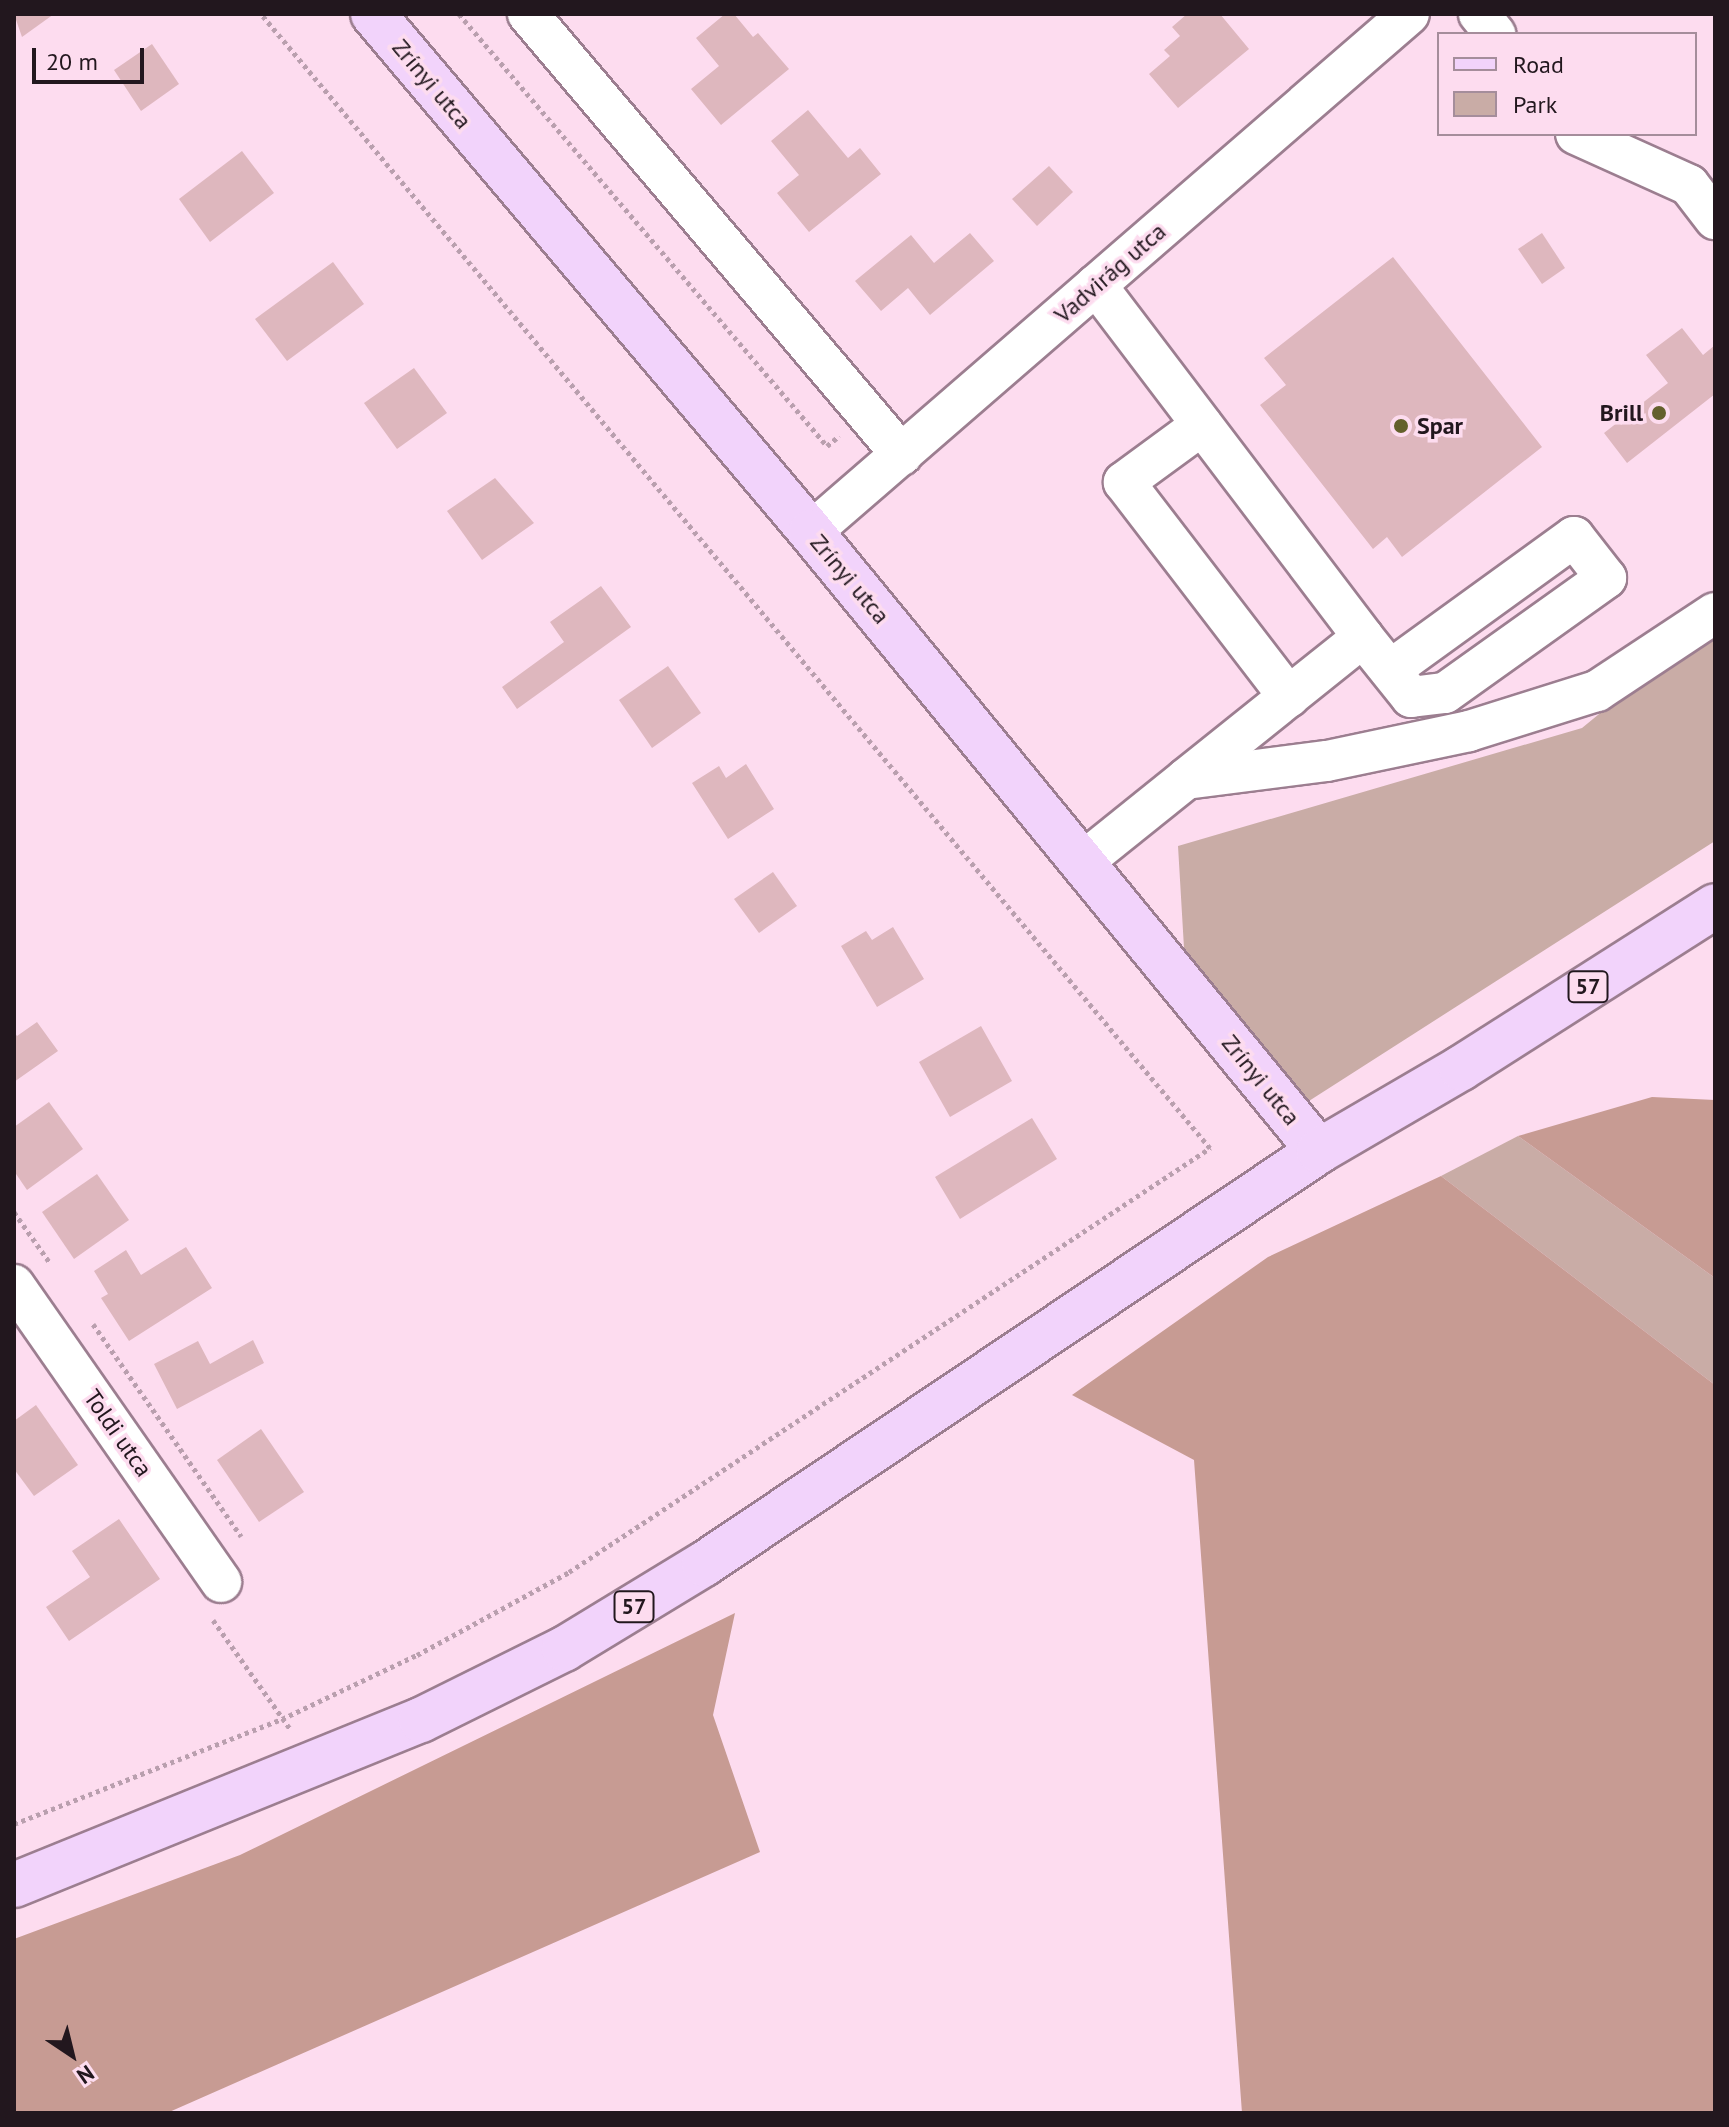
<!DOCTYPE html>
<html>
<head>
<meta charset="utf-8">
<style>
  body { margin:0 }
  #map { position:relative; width:1729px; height:2127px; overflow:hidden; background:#fddcef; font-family:"PT Sans",sans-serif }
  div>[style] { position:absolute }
  .green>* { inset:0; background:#c9aca6 }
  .forest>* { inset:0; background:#c79b93 }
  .building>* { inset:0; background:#deb7be }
  .path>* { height:5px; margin-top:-2.5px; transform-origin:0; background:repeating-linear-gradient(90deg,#b99fae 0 4px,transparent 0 8px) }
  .roads { filter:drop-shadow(2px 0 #9c7e90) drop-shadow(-2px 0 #9c7e90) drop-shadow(0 2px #9c7e90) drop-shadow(0 -2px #9c7e90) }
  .minor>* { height:40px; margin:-20px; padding:0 20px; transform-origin:20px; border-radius:20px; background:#fff }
  .major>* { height:44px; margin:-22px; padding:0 22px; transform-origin:22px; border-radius:22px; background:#f2d3fb }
  .dots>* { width:22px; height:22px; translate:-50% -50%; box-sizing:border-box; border:4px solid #fddcef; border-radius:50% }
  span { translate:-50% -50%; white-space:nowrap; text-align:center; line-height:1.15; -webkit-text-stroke:7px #fddcef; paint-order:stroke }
  .shield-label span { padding:2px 6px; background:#fddcef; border:2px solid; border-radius:6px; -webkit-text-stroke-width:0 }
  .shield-label { font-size:22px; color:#22171e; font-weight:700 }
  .street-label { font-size:24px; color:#22171e }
  .poi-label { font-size:24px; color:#22171e; font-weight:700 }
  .right { translate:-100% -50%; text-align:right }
  .left { translate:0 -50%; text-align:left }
  .frame { position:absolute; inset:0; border:16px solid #22171e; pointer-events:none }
  .legend { position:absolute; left:1437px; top:32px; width:260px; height:104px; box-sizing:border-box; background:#fddcef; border:2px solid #a58d9b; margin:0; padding:10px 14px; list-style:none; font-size:24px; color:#22171e }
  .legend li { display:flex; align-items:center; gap:16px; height:40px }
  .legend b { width:40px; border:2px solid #a58d9b }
  .north { position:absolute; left:32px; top:2015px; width:80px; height:80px; -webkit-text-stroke:6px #fddcef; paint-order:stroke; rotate:145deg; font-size:22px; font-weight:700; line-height:32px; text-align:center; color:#22171e }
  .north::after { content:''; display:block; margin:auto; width:28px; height:36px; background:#22171e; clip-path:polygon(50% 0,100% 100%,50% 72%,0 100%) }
  .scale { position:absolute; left:32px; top:48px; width:112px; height:36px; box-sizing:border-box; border:4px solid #22171e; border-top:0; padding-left:10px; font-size:24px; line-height:28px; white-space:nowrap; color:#22171e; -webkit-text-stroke:6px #fddcef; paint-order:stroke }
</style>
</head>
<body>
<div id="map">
  <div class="green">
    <i style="clip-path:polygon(1715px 619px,1715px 841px,1298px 1108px,1184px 948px,1178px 846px,1582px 728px)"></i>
    <i style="clip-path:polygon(1518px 1136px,1715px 1278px,1715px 1385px,1441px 1176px)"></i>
  </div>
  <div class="forest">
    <i style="clip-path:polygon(1652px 1097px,1715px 1100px,1715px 1278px,1518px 1136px)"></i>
    <i style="clip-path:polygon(1441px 1176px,1715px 1385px,1715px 2113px,1242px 2113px,1194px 1460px,1072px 1395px,1268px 1257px)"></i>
    <i style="clip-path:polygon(735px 1613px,713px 1715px,760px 1852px,167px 2113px,14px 2113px,14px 1939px,240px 1855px)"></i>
  </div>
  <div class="building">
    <i style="clip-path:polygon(14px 14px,54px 14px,22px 37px)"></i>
    <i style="clip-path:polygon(725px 14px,734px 14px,753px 37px,758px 33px,789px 69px,721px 125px,691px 89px,719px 66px,696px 38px)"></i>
    <i style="clip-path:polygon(1187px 14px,1220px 14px,1249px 49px,1178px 108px,1149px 74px,1170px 56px,1164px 50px,1180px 36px,1172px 27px)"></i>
    <i style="clip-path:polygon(152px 44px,179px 84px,141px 111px,114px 70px)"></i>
    <i style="clip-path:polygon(808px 110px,848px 158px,860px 148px,881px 174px,809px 232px,777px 193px,799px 175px,771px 141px)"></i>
    <i style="clip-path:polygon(242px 151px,274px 193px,210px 242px,179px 199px)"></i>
    <i style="clip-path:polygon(1049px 166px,1073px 192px,1037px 226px,1012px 199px)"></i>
    <i style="clip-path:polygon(970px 233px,994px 261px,930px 315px,908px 288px,881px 311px,855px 281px,911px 235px,934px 263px)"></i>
    <i style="clip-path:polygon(1542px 233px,1565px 268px,1542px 284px,1518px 249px)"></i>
    <i style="clip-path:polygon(1393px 257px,1542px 447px,1402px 557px,1387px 537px,1373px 549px,1260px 405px,1286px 385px,1264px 358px)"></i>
    <i style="clip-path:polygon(333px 262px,364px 304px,287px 361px,255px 319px)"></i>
    <i style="clip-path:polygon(1682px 328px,1703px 355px,1715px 345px,1715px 394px,1627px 463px,1604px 433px,1668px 383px,1646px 355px)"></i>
    <i style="clip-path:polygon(414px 368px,447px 413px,397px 449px,364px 403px)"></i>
    <i style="clip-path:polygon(495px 478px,534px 523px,482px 560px,447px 511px)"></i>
    <i style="clip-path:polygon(601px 586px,631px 627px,517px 709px,502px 687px,564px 642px,550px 622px)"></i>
    <i style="clip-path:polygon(668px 666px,701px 713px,652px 748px,619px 700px)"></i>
    <i style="clip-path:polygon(746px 764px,774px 809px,728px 839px,692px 783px,719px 766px,726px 778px)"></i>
    <i style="clip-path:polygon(773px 872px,797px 906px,759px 933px,734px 899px)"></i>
    <i style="clip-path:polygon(893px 927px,924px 979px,877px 1007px,841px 946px,866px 931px,872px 940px)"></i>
    <i style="clip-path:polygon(37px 1022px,58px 1051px,14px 1082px,14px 1032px,17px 1036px)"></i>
    <i style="clip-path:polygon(981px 1026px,1012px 1081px,950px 1117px,919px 1062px)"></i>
    <i style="clip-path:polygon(49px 1102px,83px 1149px,27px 1190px,14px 1171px,14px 1127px)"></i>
    <i style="clip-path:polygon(1032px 1118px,1057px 1159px,960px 1219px,935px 1177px)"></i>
    <i style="clip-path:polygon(97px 1174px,129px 1220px,74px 1259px,42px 1212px)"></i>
    <i style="clip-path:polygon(186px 1247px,212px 1288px,129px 1341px,101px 1298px,108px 1294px,94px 1271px,126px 1250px,141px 1275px)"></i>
    <i style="clip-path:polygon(253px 1340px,264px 1363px,177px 1409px,154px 1364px,198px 1341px,210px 1364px)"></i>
    <i style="clip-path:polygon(36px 1405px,78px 1465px,34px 1496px,14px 1469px,14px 1421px)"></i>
    <i style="clip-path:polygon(261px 1429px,304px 1492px,259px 1522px,217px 1460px)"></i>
    <i style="clip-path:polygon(119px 1519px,160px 1579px,69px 1641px,46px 1607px,90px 1577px,72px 1551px)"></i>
  </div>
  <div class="path">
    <i style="left:459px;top:14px;width:567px;rotate:49.57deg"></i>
    <i style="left:827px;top:446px;width:16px;rotate:-40deg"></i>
    <i style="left:14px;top:1212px;width:62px;rotate:54.8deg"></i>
    <i style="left:93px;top:1324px;width:259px;rotate:55.1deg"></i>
    <i style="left:213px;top:1620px;width:135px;rotate:54.7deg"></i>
    <i style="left:14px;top:1824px;width:288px;rotate:-21.4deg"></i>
    <i style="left:282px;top:1719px;width:149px;rotate:-25.4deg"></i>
    <i style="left:417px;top:1655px;width:173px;rotate:-28.6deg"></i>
    <i style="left:569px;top:1572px;width:769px;rotate:-33.48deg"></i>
    <i style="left:1210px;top:1148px;width:1479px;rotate:-129.92deg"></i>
  </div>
  <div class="roads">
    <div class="minor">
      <i style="left:528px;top:14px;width:578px;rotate:49.7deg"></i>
      <i style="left:1479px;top:14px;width:26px;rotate:51deg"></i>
      <i style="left:1576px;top:134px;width:124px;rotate:24.3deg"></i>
      <i style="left:1689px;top:185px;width:43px;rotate:52.6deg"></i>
      <i style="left:1096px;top:285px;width:442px;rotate:52.8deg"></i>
      <i style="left:1363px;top:637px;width:227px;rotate:141.3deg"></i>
      <i style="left:1202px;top:425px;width:97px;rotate:143.8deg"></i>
      <i style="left:1124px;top:482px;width:271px;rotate:52.5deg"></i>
      <i style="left:811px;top:532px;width:791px;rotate:-40.9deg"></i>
      <i style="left:1363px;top:637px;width:77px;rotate:51.3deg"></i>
      <i style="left:1411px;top:697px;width:34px;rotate:-7deg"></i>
      <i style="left:1445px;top:693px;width:198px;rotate:-35.5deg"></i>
      <i style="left:1606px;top:578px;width:52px;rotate:-128deg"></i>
      <i style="left:1574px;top:537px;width:227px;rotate:144.1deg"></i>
      <i style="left:1084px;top:861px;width:131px;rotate:-38.8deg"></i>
      <i style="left:1186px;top:779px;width:142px;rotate:-7.3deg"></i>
      <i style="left:1327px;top:761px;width:145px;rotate:-11.9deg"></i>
      <i style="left:1469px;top:731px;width:134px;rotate:-17.4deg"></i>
      <i style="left:1597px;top:691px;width:141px;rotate:-33.5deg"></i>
      <i style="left:14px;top:1285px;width:362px;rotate:55.1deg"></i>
    </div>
    <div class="major">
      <i style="left:373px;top:14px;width:678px;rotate:49.78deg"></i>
      <i style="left:811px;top:532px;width:801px;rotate:50.63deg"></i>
      <i style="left:14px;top:1885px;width:439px;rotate:-22.1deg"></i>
      <i style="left:421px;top:1720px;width:160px;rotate:-26.4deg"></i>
      <i style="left:564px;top:1649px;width:164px;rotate:-31.3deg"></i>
      <i style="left:704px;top:1564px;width:741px;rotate:-33.88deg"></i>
      <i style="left:1319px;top:1151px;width:164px;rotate:-30.3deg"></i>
      <i style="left:1461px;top:1068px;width:301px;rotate:-32.5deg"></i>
    </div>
  </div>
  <div class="dots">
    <i style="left:1659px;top:413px;background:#64602c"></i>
    <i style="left:1401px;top:426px;background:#64602c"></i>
  </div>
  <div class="shield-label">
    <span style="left:1588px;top:987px">57</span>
    <span style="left:634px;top:1607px">57</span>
  </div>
  <div class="street-label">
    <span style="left:432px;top:84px;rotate:50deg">Zrínyi utca</span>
    <span style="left:1110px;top:273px;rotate:-41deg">Vadvirág utca</span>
    <span style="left:850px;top:579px;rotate:50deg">Zrínyi utca</span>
    <span style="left:1261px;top:1080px;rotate:51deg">Zrínyi utca</span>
    <span style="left:118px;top:1433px;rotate:55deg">Toldi utca</span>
  </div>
  <div class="poi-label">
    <span class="right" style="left:1643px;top:413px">Brill</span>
    <span class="left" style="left:1417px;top:426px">Spar</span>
  </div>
  <div class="frame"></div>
  <ul class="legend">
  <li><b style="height:10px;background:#f2d3fb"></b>Road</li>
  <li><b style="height:22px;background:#c9aca6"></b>Park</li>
  </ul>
  <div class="north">N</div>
  <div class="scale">20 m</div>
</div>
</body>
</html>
